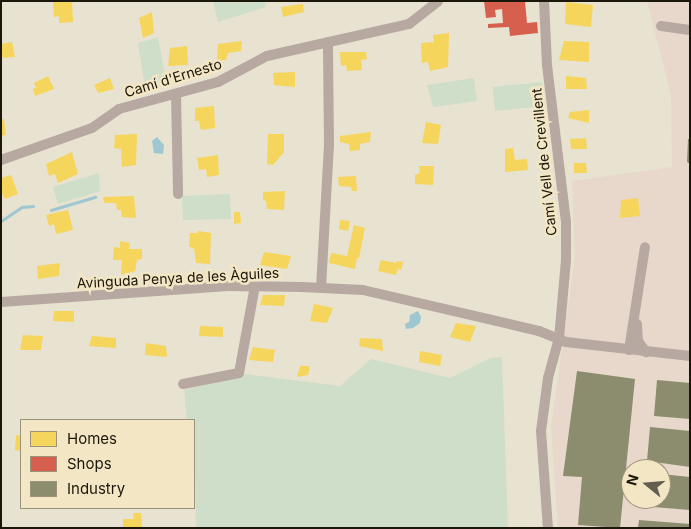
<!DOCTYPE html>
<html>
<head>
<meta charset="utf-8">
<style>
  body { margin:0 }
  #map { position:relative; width:691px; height:529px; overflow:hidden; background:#e8e2d0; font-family:Inter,sans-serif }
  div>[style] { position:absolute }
  .industrial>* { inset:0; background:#e8d8cb }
  .green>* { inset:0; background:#cfdec9 }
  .water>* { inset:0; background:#9ec7d2 }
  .homes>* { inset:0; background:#f6d55c }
  .shops>* { inset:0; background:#d6604d }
  .industry>* { inset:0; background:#8c8c6e }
  .stream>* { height:2.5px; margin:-1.25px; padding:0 1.25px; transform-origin:1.25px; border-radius:1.25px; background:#9ec7d2 }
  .minor>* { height:10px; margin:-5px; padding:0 5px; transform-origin:5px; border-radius:5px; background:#b7a9a1 }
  span { translate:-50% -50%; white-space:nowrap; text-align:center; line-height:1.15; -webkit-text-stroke:5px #f3e6c5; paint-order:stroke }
  .street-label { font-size:14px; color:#1b170b }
  .frame { position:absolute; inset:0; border:2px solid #1b170b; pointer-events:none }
  .legend { position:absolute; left:20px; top:419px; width:175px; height:90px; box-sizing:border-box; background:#f3e6c5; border:1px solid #9d937b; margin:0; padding:6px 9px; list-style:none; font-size:15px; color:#1b170b }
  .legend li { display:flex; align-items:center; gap:10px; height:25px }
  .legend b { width:25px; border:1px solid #9d937b }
  .north { position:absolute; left:621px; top:459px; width:50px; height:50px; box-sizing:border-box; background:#f3e6c5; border:1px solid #9d937b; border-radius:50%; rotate:287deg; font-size:14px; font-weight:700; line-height:20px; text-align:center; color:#1b170b }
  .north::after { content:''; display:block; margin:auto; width:18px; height:22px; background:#635e50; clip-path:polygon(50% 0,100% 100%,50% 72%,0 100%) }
</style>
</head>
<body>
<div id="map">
  <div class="industrial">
    <i style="clip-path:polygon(evenodd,647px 1px,690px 1px,690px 528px,558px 528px,551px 426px,575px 257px,572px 181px,672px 167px,671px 95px,647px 1px,631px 469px,661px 469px,661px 499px,631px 499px,631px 469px)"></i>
  </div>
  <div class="green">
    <i style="clip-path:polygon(213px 1px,264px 1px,266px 7px,218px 22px)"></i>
    <i style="clip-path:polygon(158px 37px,166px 82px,145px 87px,138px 43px)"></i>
    <i style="clip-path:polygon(474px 78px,477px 101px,433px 107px,427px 85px)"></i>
    <i style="clip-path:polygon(542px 82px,545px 106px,495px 111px,493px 87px)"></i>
    <i style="clip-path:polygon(99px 173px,100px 191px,58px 204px,53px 187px)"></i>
    <i style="clip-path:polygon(230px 194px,231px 219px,183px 220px,182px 196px)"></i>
    <i style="clip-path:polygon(502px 357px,508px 528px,196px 528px,194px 420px,187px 420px,184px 390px,245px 374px,340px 386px,371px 359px,450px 378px,490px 358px)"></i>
  </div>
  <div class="water">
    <i style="clip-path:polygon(157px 137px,164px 145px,163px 154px,154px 153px,152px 141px)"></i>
    <i style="clip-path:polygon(418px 311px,421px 317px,420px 323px,413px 328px,406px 329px,405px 324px,409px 322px,410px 315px)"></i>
  </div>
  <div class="homes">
    <i style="clip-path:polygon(53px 1px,72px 1px,73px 22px,59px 23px,59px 16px,54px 17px)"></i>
    <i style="clip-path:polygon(566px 2px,593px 5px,591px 27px,565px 24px)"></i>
    <i style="clip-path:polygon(303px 4px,304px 12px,283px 17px,281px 7px)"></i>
    <i style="clip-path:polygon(152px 12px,154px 33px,143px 38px,139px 18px)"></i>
    <i style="clip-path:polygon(449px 33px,448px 67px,430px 71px,428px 62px,422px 63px,421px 43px,434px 42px,433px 35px)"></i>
    <i style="clip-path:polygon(242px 41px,241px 51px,228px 53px,226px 60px,217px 61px,218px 44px)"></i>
    <i style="clip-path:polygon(564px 41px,589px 42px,589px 62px,559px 60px)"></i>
    <i style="clip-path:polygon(12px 42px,15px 57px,1px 58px,1px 44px)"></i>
    <i style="clip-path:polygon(187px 46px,188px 65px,168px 66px,170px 48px)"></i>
    <i style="clip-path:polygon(340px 52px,366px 52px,367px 59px,361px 60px,362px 70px,347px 71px,346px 65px,341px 66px)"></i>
    <i style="clip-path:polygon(295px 72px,295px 87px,274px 85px,273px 73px)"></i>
    <i style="clip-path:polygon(48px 76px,54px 89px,35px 96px,33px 89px,36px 87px,34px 83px)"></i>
    <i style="clip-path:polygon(566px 76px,586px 78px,587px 89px,566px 89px)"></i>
    <i style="clip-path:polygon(110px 78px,114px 89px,98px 93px,94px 85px)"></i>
    <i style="clip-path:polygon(214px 106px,215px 128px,201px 130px,199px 121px,195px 121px,195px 108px)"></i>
    <i style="clip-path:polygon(589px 110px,589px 123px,568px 118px,570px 112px)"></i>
    <i style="clip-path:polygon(1px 119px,4px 119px,6px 135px,1px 136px)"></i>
    <i style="clip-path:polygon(426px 122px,441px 125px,438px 144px,422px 143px)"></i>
    <i style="clip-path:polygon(371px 132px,370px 142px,360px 144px,360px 150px,350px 151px,349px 144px,340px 142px,340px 136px)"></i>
    <i style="clip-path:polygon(137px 134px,136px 165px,122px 167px,121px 149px,114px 148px,115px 135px)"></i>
    <i style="clip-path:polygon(268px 134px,284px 134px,284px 152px,273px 165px,267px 164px)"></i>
    <i style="clip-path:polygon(586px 138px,587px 149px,571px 149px,570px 139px)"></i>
    <i style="clip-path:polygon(513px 148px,515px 160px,527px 159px,528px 170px,505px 172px,505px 149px)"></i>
    <i style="clip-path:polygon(72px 152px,78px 174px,58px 183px,55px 174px,49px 176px,46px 164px)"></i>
    <i style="clip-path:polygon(218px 155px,219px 175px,207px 177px,206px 169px,199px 170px,197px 158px)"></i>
    <i style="clip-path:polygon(574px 163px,586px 163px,587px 173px,574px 173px)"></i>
    <i style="clip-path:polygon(419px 166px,434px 166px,433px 185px,415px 184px,415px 175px,420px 173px)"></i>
    <i style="clip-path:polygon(11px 175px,18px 194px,5px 199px,1px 192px,1px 178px)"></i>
    <i style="clip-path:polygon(356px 176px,357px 191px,352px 191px,351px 187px,339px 186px,338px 177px)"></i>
    <i style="clip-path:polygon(285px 191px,284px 210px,267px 209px,266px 201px,263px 200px,263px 192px)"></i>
    <i style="clip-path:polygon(134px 196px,136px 218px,122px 217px,121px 210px,117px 210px,116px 203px,104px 203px,103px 197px)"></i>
    <i style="clip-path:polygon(638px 198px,640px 216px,620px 218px,621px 200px)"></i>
    <i style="clip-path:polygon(68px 210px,73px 230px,56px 234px,54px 224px,49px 226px,46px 215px)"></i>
    <i style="clip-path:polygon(234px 212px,240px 212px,241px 223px,234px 224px)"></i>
    <i style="clip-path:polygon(340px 220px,350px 221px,348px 231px,339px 229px)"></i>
    <i style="clip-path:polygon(354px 225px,365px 228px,359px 258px,357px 258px,355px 269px,329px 263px,331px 253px,347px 256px)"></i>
    <i style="clip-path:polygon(198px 231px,211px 233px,210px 264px,196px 263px,194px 248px,189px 247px,190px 233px,198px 233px)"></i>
    <i style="clip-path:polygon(120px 241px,130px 243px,129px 249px,142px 249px,142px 259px,137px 260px,135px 271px,121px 275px,122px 260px,113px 260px,114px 247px,120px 248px)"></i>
    <i style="clip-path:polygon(264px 252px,291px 256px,287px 269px,260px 265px)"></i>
    <i style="clip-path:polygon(381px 260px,396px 263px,397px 261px,403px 262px,401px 270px,398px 269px,396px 275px,378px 271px)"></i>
    <i style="clip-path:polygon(60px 263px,59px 276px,38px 279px,37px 266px)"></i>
    <i style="clip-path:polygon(263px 295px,285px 295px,284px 306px,260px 305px)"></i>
    <i style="clip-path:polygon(314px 304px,333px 308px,327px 323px,310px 321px)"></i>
    <i style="clip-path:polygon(54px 311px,74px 311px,74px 322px,53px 321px)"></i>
    <i style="clip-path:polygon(456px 323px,476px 326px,470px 342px,450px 337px)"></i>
    <i style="clip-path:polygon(200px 326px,223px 327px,223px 337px,199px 336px)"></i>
    <i style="clip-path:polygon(23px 335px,43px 336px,41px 350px,20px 350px)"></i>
    <i style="clip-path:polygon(92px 336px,116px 338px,116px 348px,89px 346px)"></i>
    <i style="clip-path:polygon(360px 338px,382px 339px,383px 351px,359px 346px)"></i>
    <i style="clip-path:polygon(146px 343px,166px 346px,167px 357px,145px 355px)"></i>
    <i style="clip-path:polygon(253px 347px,275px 350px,273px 362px,249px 360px)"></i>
    <i style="clip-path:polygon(420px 351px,442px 355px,440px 366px,419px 362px)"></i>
    <i style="clip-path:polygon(300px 366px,310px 366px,308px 375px,297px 377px)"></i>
    <i style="clip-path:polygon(16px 435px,21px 436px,21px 451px,15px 450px)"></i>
    <i style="clip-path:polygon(133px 513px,141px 513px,142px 528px,123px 528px,123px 519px,134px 519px)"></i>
  </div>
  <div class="shops">
    <i style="clip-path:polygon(484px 1px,525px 1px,527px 23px,537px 22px,538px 33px,510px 36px,509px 27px,488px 28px,488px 24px,503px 23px,502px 9px,495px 10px,496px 17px,486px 18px)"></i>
  </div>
  <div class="industry">
    <i style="clip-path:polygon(688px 139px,690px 139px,690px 164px,687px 162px)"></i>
    <i style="clip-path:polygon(577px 371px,635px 379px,620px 528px,578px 525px,582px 477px,563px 476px)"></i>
    <i style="clip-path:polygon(657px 380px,690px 383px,690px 419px,654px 416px)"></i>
    <i style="clip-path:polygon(650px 427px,690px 431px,690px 467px,647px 461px)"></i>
    <i style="clip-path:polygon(661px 474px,690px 477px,690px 510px,641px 506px,642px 499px,661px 499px)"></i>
    <i style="clip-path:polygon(639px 520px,690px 524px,690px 528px,638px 528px)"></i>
  </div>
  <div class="stream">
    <i style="left:51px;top:210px;width:46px;rotate:-16.5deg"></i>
    <i style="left:1px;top:221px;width:25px;rotate:-34deg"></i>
    <i style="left:22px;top:207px;width:11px;rotate:-5deg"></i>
  </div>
  <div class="minor">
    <i style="left:544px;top:1px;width:64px;rotate:87.3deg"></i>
    <i style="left:547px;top:65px;width:158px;rotate:83.1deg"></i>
    <i style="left:566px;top:222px;width:38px;rotate:90deg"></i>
    <i style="left:566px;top:260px;width:78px;rotate:95.1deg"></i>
    <i style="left:559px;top:338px;width:41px;rotate:105.4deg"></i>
    <i style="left:548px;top:378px;width:53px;rotate:97.5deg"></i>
    <i style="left:541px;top:431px;width:97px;rotate:85.9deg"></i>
    <i style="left:661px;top:26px;width:29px;rotate:8deg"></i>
    <i style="left:176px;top:95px;width:99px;rotate:88.8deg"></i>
    <i style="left:1px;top:160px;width:96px;rotate:-19.4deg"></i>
    <i style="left:92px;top:128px;width:33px;rotate:-35deg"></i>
    <i style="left:119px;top:109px;width:103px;rotate:-15.3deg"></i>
    <i style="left:218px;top:82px;width:55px;rotate:-28deg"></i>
    <i style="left:267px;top:56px;width:146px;rotate:-12.7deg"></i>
    <i style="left:409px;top:24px;width:37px;rotate:-38deg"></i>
    <i style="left:321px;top:288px;width:143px;rotate:-86.8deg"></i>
    <i style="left:329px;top:145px;width:103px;rotate:-90.6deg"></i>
    <i style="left:1px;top:302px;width:228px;rotate:-4deg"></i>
    <i style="left:228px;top:286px;width:74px;rotate:0.8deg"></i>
    <i style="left:302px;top:287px;width:61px;rotate:2.8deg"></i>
    <i style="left:363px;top:290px;width:181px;rotate:13.1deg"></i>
    <i style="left:539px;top:331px;width:29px;rotate:22deg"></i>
    <i style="left:566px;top:342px;width:125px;rotate:6.4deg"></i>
    <i style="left:637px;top:324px;width:17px;rotate:87deg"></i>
    <i style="left:638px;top:341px;width:14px;rotate:54deg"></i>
    <i style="left:629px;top:350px;width:104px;rotate:-81.2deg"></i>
    <i style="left:183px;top:384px;width:57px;rotate:-11.1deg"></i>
    <i style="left:239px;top:373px;width:88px;rotate:-79.6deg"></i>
  </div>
  <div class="street-label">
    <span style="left:173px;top:78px;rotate:-17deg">Camí d'Ernesto</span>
    <span style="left:544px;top:162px;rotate:-96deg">Camí Vell de Crevillent</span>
    <span style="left:178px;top:278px;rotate:-3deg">Avinguda Penya de les Àguiles</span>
  </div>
  <div class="frame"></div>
  <ul class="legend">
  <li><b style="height:14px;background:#f6d55c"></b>Homes</li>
  <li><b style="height:14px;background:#d6604d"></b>Shops</li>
  <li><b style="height:14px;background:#8c8c6e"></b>Industry</li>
  </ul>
  <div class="north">N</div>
</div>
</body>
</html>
